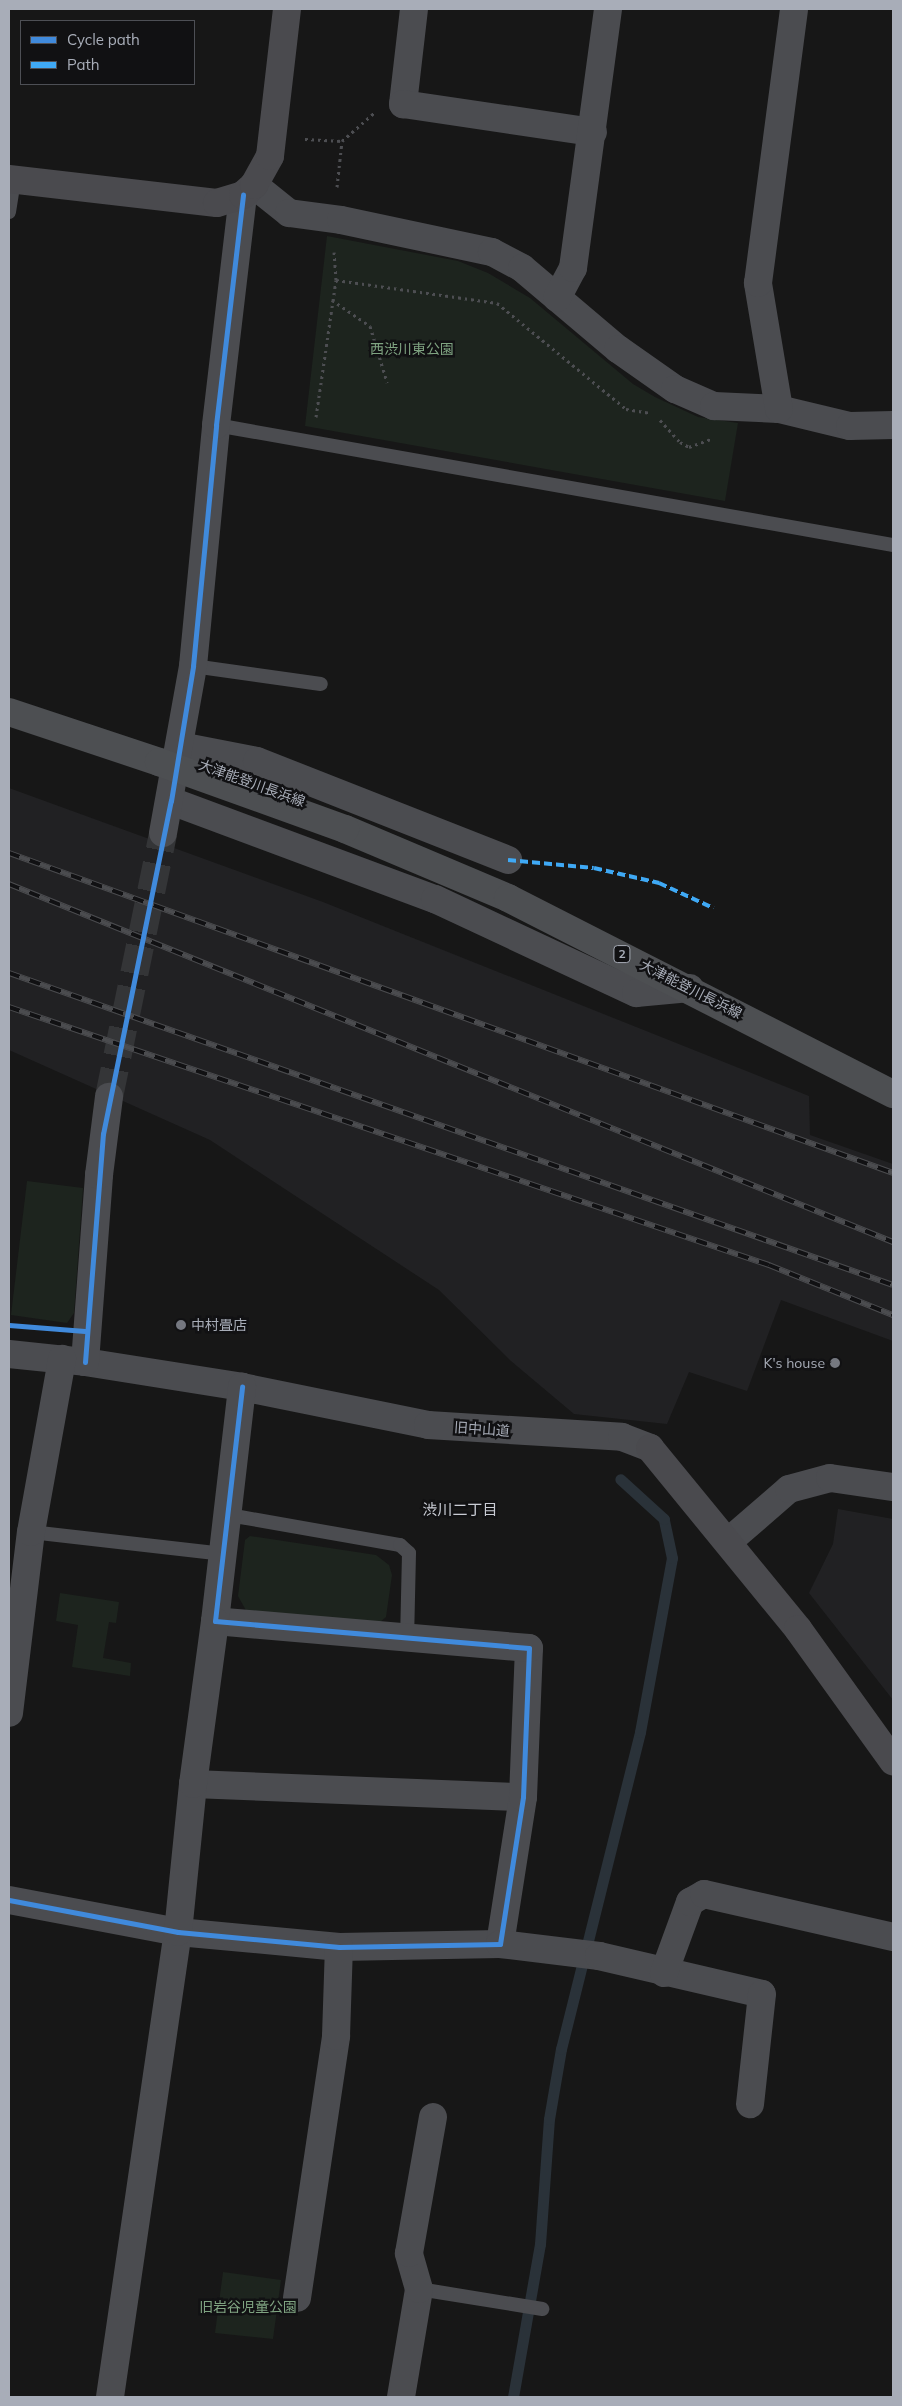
<!DOCTYPE html>
<html>
<head>
<meta charset="utf-8">
<style>
  body { margin:0 }
  #map { position:relative; width:902px; height:2406px; overflow:hidden; background:#171717; font-family:Mulish,"Noto Sans JP",sans-serif }
  div>[style] { position:absolute }
  .built>* { inset:0; background:#212123 }
  .green>* { inset:0; background:#1d241e }
  .stream>* { height:11px; margin:-5.5px; padding:0 5.5px; transform-origin:5.5px; border-radius:5.5px; background:#2a3239 }
  .street-tunnel>* { height:28px; margin-top:-14px; transform-origin:0; background:repeating-linear-gradient(90deg,#343537 0 28px,transparent 0 42px) }
  .path>* { height:3px; margin-top:-1.5px; transform-origin:0; background:repeating-linear-gradient(90deg,#4d4e52 0 2.5px,transparent 0 6.5px) }
  .lane>* { height:14px; margin:-7px; padding:0 7px; transform-origin:7px; border-radius:7px; background:#4b4c50 }
  .street>* { height:28px; margin:-14px; padding:0 14px; transform-origin:14px; border-radius:14px; background:#4b4c50 }
  .secondary>* { height:28px; margin:-14px; padding:0 14px; transform-origin:14px; border-radius:14px; background:#4a4a4e }
  .primary>* { height:28px; margin:-14px; padding:0 14px; transform-origin:14px; border-radius:14px; background:#4d4f52 }
  .rail>* { height:5.5px; margin-top:-2.75px; transform-origin:0; background:repeating-linear-gradient(90deg,#111113 0 11px,#4b4c4f 0 22px); box-sizing:border-box; border-block:1px solid #4b4c4f }
  .primary-bridge>* { height:28px; margin:-14px; padding:0 14px; transform-origin:14px; border-radius:14px; background:#4d4f52 }
  .quiet>* { height:4px; margin-top:-2px; transform-origin:0; background:repeating-linear-gradient(90deg,#3fa9f5 0 8px,transparent 0 12px) }
  .cycleway>* { height:5px; margin:-2.5px; padding:0 2.5px; transform-origin:2.5px; border-radius:2.5px; background:#408adc }
  .dots>* { width:14px; height:14px; translate:-50% -50%; box-sizing:border-box; border:2px solid #111113; border-radius:50% }
  span { translate:-50% -50%; white-space:nowrap; text-align:center; line-height:1.15; -webkit-text-stroke:5px #111113; paint-order:stroke }
  .shield-label span { padding:1px 4px; background:#111113; border:1px solid; border-radius:4px; -webkit-text-stroke-width:0 }
  .shield-label { font-size:12px; color:#a8adb8; font-weight:700 }
  .park-label { font-size:14px; color:#7fa381 }
  .street-label { font-size:14px; color:#a8adb8 }
  .poi-label { font-size:14px; color:#a8adb8 }
  .left { translate:0 -50%; text-align:left }
  .right { translate:-100% -50%; text-align:right }
  .neighbourhood-label { font-size:15px; color:#c9ccd4 }
  .frame { position:absolute; inset:0; border:10px solid #a8adb8; pointer-events:none }
  .legend { position:absolute; left:20px; top:20px; width:175px; height:65px; box-sizing:border-box; background:#111113; border:1px solid #4d4f55; margin:0; padding:6px 9px; list-style:none; font-size:15px; color:#a8adb8 }
  .legend li { display:flex; align-items:center; gap:10px; height:25px }
  .legend b { width:25px; border:1px solid #4d4f55 }
</style>
</head>
<body>
<div id="map">
  <div class="built">
    <i style="clip-path:polygon(9px 788px,323px 902px,809px 1096px,810px 1135px,893px 1164px,893px 1341px,781px 1300px,747px 1391px,689px 1372px,667px 1424px,574px 1414px,511px 1361px,439px 1290px,210px 1140px,9px 1050px)"></i>
    <i style="clip-path:polygon(838px 1509px,893px 1519px,893px 1700px,809px 1593px,833px 1544px)"></i>
  </div>
  <div class="green">
    <i style="clip-path:polygon(327px 236px,458px 261px,488px 273px,530px 298px,633px 384px,655px 397px,698px 417px,738px 423px,725px 501px,305px 426px)"></i>
    <i style="clip-path:polygon(27px 1181px,83px 1188px,74px 1313px,67px 1323px,11px 1315px)"></i>
    <i style="clip-path:polygon(250px 1536px,376px 1555px,389px 1565px,392px 1575px,386px 1617px,379px 1623px,248px 1614px,238px 1596px,245px 1540px)"></i>
    <i style="clip-path:polygon(60px 1593px,119px 1602px,116px 1623px,109px 1622px,103px 1658px,131px 1663px,130px 1676px,72px 1667px,78px 1625px,56px 1621px)"></i>
    <i style="clip-path:polygon(223px 2272px,281px 2280px,273px 2339px,215px 2333px)"></i>
  </div>
  <div class="stream">
    <i style="left:513px;top:2397px;width:155px;rotate:-80deg"></i>
    <i style="left:540px;top:2244px;width:125px;rotate:-85.9deg"></i>
    <i style="left:549px;top:2119px;width:71px;rotate:-80.3deg"></i>
    <i style="left:561px;top:2049px;width:327px;rotate:-76deg"></i>
    <i style="left:640px;top:1732px;width:177px;rotate:-79.6deg"></i>
    <i style="left:672px;top:1558px;width:40px;rotate:-102deg"></i>
    <i style="left:664px;top:1519px;width:59px;rotate:-137.7deg"></i>
  </div>
  <div class="street-tunnel">
    <i style="left:109px;top:1097px;width:269px;rotate:-78.4deg"></i>
  </div>
  <div class="path">
    <i style="left:305px;top:139px;width:37px;rotate:3deg"></i>
    <i style="left:337px;top:187px;width:46px;rotate:-83.8deg"></i>
    <i style="left:342px;top:141px;width:43px;rotate:-41.2deg"></i>
    <i style="left:336px;top:280px;width:163px;rotate:8.1deg"></i>
    <i style="left:497px;top:303px;width:167px;rotate:39.4deg"></i>
    <i style="left:626px;top:409px;width:25px;rotate:9deg"></i>
    <i style="left:332px;top:300px;width:46px;rotate:34.4deg"></i>
    <i style="left:370px;top:326px;width:59px;rotate:73.1deg"></i>
    <i style="left:316px;top:417px;width:138px;rotate:-81.7deg"></i>
    <i style="left:336px;top:280px;width:28px;rotate:-94deg"></i>
    <i style="left:660px;top:420px;width:30px;rotate:48deg"></i>
    <i style="left:680px;top:442px;width:10px;rotate:29deg"></i>
    <i style="left:689px;top:447px;width:23px;rotate:-20deg"></i>
  </div>
  <div class="lane">
    <i style="left:9px;top:212px;width:32px;rotate:-81deg"></i>
    <i style="left:216px;top:425px;width:688px;rotate:10.05deg"></i>
    <i style="left:193px;top:666px;width:129px;rotate:8deg"></i>
    <i style="left:229px;top:1515px;width:174px;rotate:10deg"></i>
    <i style="left:400px;top:1545px;width:12px;rotate:42deg"></i>
    <i style="left:409px;top:1553px;width:86px;rotate:91.3deg"></i>
    <i style="left:31px;top:1532px;width:194px;rotate:6.5deg"></i>
    <i style="left:419px;top:2289px;width:125px;rotate:9.2deg"></i>
  </div>
  <div class="street">
    <i style="left:414px;top:9px;width:96px;rotate:96.6deg"></i>
    <i style="left:403px;top:104px;width:192px;rotate:8.4deg"></i>
    <i style="left:254px;top:185px;width:45px;rotate:38.7deg"></i>
    <i style="left:289px;top:213px;width:52px;rotate:7.7deg"></i>
    <i style="left:341px;top:220px;width:154px;rotate:12deg"></i>
    <i style="left:492px;top:252px;width:34px;rotate:28deg"></i>
    <i style="left:522px;top:268px;width:126px;rotate:40.2deg"></i>
    <i style="left:618px;top:349px;width:70px;rotate:35.1deg"></i>
    <i style="left:675px;top:389px;width:43px;rotate:23.6deg"></i>
    <i style="left:714px;top:406px;width:65px;rotate:2.6deg"></i>
    <i style="left:779px;top:409px;width:73px;rotate:13.5deg"></i>
    <i style="left:850px;top:426px;width:43px;rotate:-1.3deg"></i>
    <i style="left:557px;top:298px;width:34px;rotate:-62deg"></i>
    <i style="left:573px;top:268px;width:261px;rotate:-82.3deg"></i>
    <i style="left:779px;top:409px;width:128px;rotate:-99.5deg"></i>
    <i style="left:758px;top:283px;width:276px;rotate:-82.5deg"></i>
    <i style="left:180px;top:746px;width:78px;rotate:11deg"></i>
    <i style="left:257px;top:761px;width:270px;rotate:21.5deg"></i>
    <i style="left:171px;top:801px;width:282px;rotate:20.4deg"></i>
    <i style="left:435px;top:899px;width:222px;rotate:25.1deg"></i>
    <i style="left:636px;top:993px;width:54px;rotate:-5.3deg"></i>
    <i style="left:163px;top:833px;width:170px;rotate:-79.8deg"></i>
    <i style="left:193px;top:666px;width:242px;rotate:-84.5deg"></i>
    <i style="left:216px;top:425px;width:232px;rotate:-83.3deg"></i>
    <i style="left:9px;top:1354px;width:76px;rotate:6deg"></i>
    <i style="left:85px;top:1362px;width:159px;rotate:9deg"></i>
    <i style="left:242px;top:1387px;width:190px;rotate:11.5deg"></i>
    <i style="left:428px;top:1425px;width:194px;rotate:3.5deg"></i>
    <i style="left:622px;top:1437px;width:30px;rotate:21deg"></i>
    <i style="left:85px;top:1362px;width:188px;rotate:-85.7deg"></i>
    <i style="left:99px;top:1175px;width:79px;rotate:-82.7deg"></i>
    <i style="left:729px;top:1541px;width:79px;rotate:-40.9deg"></i>
    <i style="left:789px;top:1489px;width:42px;rotate:-15deg"></i>
    <i style="left:830px;top:1478px;width:64px;rotate:8.1deg"></i>
    <i style="left:9px;top:1713px;width:182px;rotate:-83.1deg"></i>
    <i style="left:31px;top:1532px;width:176px;rotate:-79.8deg"></i>
    <i style="left:193px;top:1784px;width:330px;rotate:2.3deg"></i>
    <i style="left:9px;top:1900px;width:172px;rotate:10.7deg"></i>
    <i style="left:178px;top:1932px;width:162px;rotate:5.3deg"></i>
    <i style="left:339px;top:1947px;width:161px;rotate:-1.1deg"></i>
    <i style="left:500px;top:1944px;width:149px;rotate:-81.1deg"></i>
    <i style="left:523px;top:1797px;width:149px;rotate:-87.7deg"></i>
    <i style="left:529px;top:1648px;width:315px;rotate:-175.1deg"></i>
    <i style="left:215px;top:1621px;width:236px;rotate:-83.4deg"></i>
    <i style="left:500px;top:1944px;width:100px;rotate:6.9deg"></i>
    <i style="left:599px;top:1956px;width:167px;rotate:13.1deg"></i>
    <i style="left:762px;top:1994px;width:111px;rotate:96.2deg"></i>
    <i style="left:664px;top:1973px;width:76px;rotate:-69.9deg"></i>
    <i style="left:690px;top:1902px;width:16px;rotate:-30deg"></i>
    <i style="left:704px;top:1894px;width:194px;rotate:12.8deg"></i>
    <i style="left:297px;top:2298px;width:265px;rotate:-81.5deg"></i>
    <i style="left:336px;top:2036px;width:89px;rotate:-88.1deg"></i>
    <i style="left:110px;top:2397px;width:470px;rotate:-81.7deg"></i>
    <i style="left:178px;top:1932px;width:149px;rotate:-84.2deg"></i>
    <i style="left:193px;top:1784px;width:164px;rotate:-82.3deg"></i>
    <i style="left:401px;top:2397px;width:109px;rotate:-80.5deg"></i>
    <i style="left:419px;top:2289px;width:37px;rotate:-106deg"></i>
    <i style="left:409px;top:2253px;width:138px;rotate:-80deg"></i>
  </div>
  <div class="secondary">
    <i style="left:9px;top:179px;width:209px;rotate:6.6deg"></i>
    <i style="left:217px;top:203px;width:27px;rotate:-17deg"></i>
    <i style="left:243px;top:195px;width:15px;rotate:-42deg"></i>
    <i style="left:254px;top:185px;width:33px;rotate:-61deg"></i>
    <i style="left:270px;top:156px;width:148px;rotate:-83.4deg"></i>
    <i style="left:650px;top:1448px;width:234px;rotate:50.7deg"></i>
    <i style="left:798px;top:1629px;width:163px;rotate:54.3deg"></i>
  </div>
  <div class="primary">
    <i style="left:345px;top:829px;width:177px;rotate:22.9deg"></i>
    <i style="left:508px;top:898px;width:432px;rotate:27deg"></i>
  </div>
  <div class="rail">
    <i style="left:9px;top:853px;width:940px;rotate:19.9deg"></i>
    <i style="left:9px;top:884px;width:954px;rotate:22.05deg"></i>
    <i style="left:9px;top:973px;width:937px;rotate:19.44deg"></i>
    <i style="left:9px;top:1007px;width:803px;rotate:18.75deg"></i>
    <i style="left:769px;top:1265px;width:134px;rotate:22deg"></i>
  </div>
  <div class="primary-bridge">
    <i style="left:9px;top:712px;width:158px;rotate:18.4deg"></i>
    <i style="left:159px;top:762px;width:198px;rotate:19.8deg"></i>
  </div>
  <div class="quiet">
    <i style="left:508px;top:860px;width:86px;rotate:5.3deg"></i>
    <i style="left:594px;top:868px;width:67px;rotate:13deg"></i>
    <i style="left:659px;top:883px;width:60px;rotate:24.8deg"></i>
  </div>
  <div class="cycleway">
    <i style="left:9px;top:1325px;width:76px;rotate:4.5deg"></i>
    <i style="left:85px;top:1362px;width:229px;rotate:-85.5deg"></i>
    <i style="left:103px;top:1134px;width:340px;rotate:-78.5deg"></i>
    <i style="left:171px;top:801px;width:137px;rotate:-80.7deg"></i>
    <i style="left:193px;top:666px;width:242px;rotate:-84.5deg"></i>
    <i style="left:216px;top:425px;width:232px;rotate:-83.3deg"></i>
    <i style="left:9px;top:1900px;width:172px;rotate:10.7deg"></i>
    <i style="left:178px;top:1932px;width:162px;rotate:5.3deg"></i>
    <i style="left:339px;top:1947px;width:161px;rotate:-1.1deg"></i>
    <i style="left:500px;top:1944px;width:149px;rotate:-81.1deg"></i>
    <i style="left:523px;top:1797px;width:149px;rotate:-87.7deg"></i>
    <i style="left:529px;top:1648px;width:315px;rotate:-175.1deg"></i>
    <i style="left:215px;top:1621px;width:236px;rotate:-83.4deg"></i>
  </div>
  <div class="dots">
    <i style="left:181px;top:1325px;background:#757880"></i>
    <i style="left:835px;top:1363px;background:#757880"></i>
  </div>
  <div class="shield-label">
    <span style="left:622px;top:954px">2</span>
  </div>
  <div class="park-label">
    <span style="left:412px;top:349px">西渋川東公園</span>
    <span style="left:248px;top:2307px">旧岩谷児童公園</span>
  </div>
  <div class="street-label">
    <span style="left:252px;top:783px;rotate:20deg">大津能登川長浜線</span>
    <span style="left:691px;top:989px;rotate:27deg">大津能登川長浜線</span>
    <span style="left:482px;top:1429px;rotate:4deg">旧中山道</span>
  </div>
  <div class="poi-label">
    <span class="left" style="left:191px;top:1325px">中村畳店</span>
    <span class="right" style="left:825px;top:1363px">K's house</span>
  </div>
  <div class="neighbourhood-label">
    <span style="left:460px;top:1510px">渋川二丁目</span>
  </div>
  <div class="frame"></div>
  <ul class="legend">
  <li><b style="height:6px;background:#408adc"></b>Cycle path</li>
  <li><b style="height:6px;background:#3fa9f5"></b>Path</li>
  </ul>
</div>
</body>
</html>
